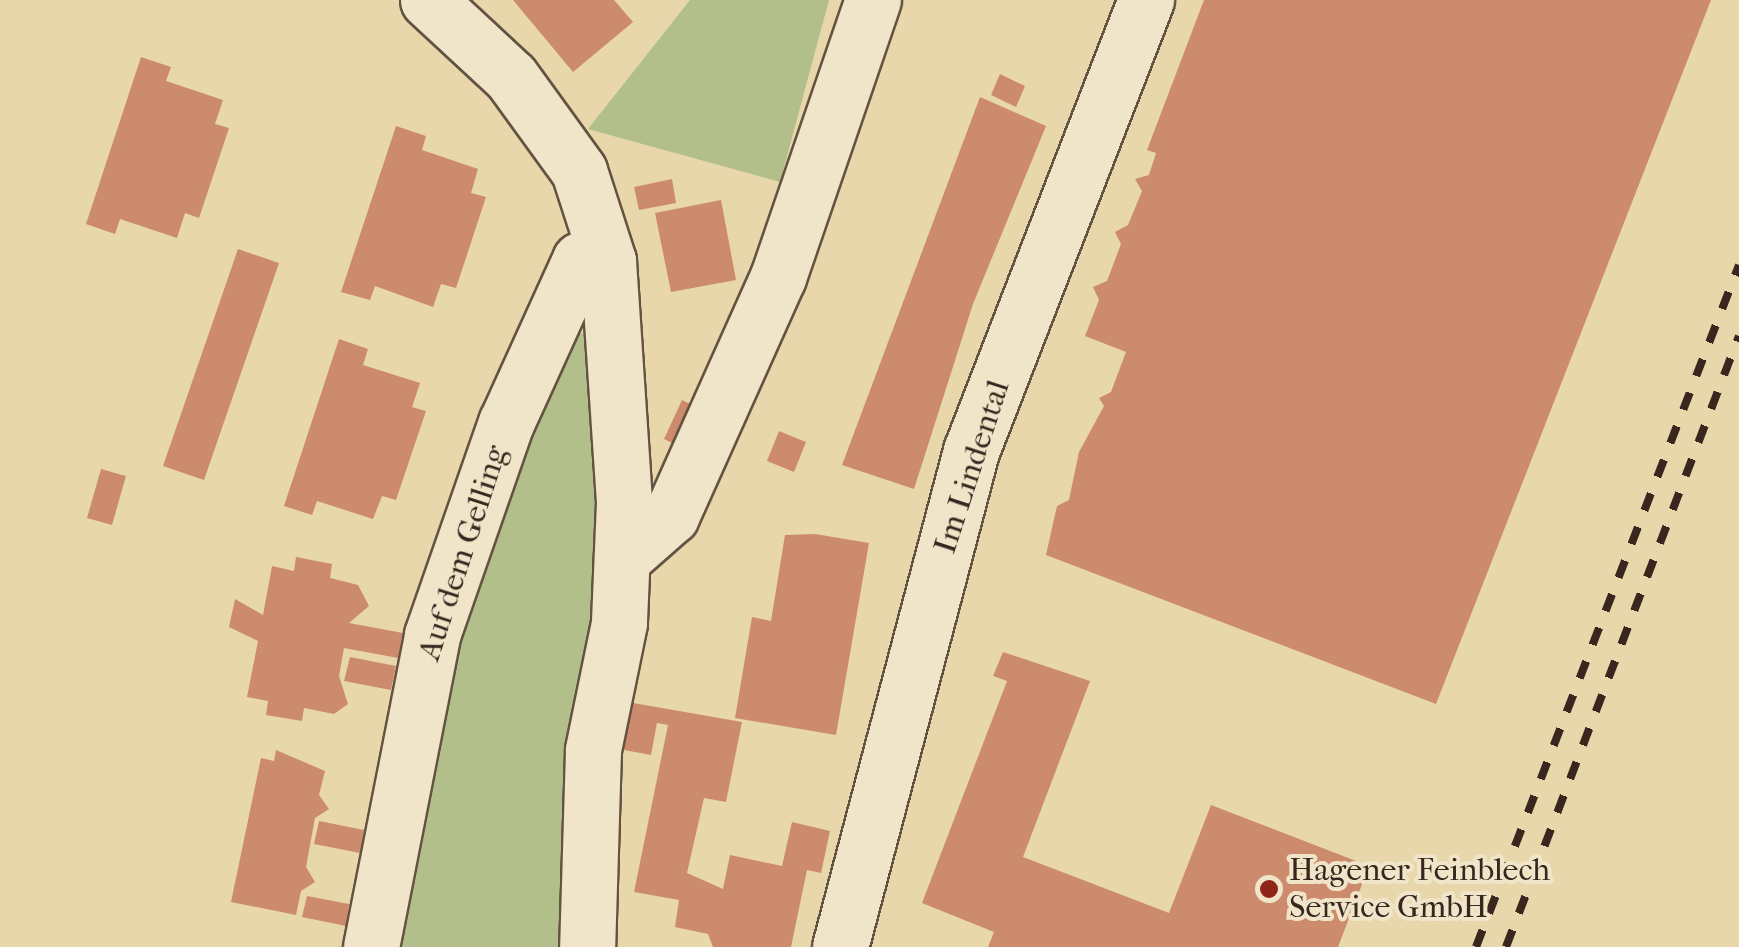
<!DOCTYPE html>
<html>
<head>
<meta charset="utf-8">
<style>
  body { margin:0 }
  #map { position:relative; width:1739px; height:947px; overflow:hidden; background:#e8d7aa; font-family:"IM FELL French Canon",serif }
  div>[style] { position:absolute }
  .green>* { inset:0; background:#b2bf8b }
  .building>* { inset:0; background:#cc8b6d }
  .roads { filter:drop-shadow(2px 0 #645242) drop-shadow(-2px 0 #645242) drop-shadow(0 2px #645242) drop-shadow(0 -2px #645242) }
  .minor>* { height:55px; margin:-27.5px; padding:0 27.5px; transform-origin:27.5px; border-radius:27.5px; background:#f0e5c8 }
  .rail>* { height:8px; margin-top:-4px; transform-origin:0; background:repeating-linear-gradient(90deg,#38261f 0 18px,transparent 0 36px) }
  .dots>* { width:28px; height:28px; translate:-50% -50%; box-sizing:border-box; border:5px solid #f0e5c8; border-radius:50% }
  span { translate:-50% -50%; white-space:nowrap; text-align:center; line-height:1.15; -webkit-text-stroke:8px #f0e5c8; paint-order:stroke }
  .street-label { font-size:32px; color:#38261f }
  .poi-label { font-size:32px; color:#38261f }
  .left { translate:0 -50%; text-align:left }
</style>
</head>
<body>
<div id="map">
  <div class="green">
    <i style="clip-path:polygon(690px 0,829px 0,780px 182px,588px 129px)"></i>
    <i style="clip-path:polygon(575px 331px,590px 337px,602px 412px,598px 612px,570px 747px,558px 947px,399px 947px,479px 540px)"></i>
  </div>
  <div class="building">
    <i style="clip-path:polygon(513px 0,614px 0,633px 22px,573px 72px)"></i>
    <i style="clip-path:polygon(1204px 0,1711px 0,1436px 704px,1046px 555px,1057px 506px,1069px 500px,1079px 452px,1104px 406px,1099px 398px,1111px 392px,1126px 352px,1085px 336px,1099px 300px,1093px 287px,1107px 281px,1121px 244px,1115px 232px,1128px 225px,1142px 191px,1135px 179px,1149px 175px,1156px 153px,1147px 150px)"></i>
    <i style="clip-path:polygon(141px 57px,171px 67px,166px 81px,223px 100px,215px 124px,229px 128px,199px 218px,185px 213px,177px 238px,120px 219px,115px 234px,86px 224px)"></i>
    <i style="clip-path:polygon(1000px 74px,1025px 86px,1016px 107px,991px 95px)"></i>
    <i style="clip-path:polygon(980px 97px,1046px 126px,973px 304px,914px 489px,842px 465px)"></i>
    <i style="clip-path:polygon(396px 126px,426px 136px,422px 150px,478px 169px,471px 193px,486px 197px,456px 288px,441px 284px,433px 307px,375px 286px,370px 300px,341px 292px)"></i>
    <i style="clip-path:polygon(672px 179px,676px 203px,639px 210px,634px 187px)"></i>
    <i style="clip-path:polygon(721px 200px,736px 280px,671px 292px,655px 213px)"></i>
    <i style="clip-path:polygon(238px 249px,279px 263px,204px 480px,163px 466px)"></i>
    <i style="clip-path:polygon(339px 339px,368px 349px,363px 365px,420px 383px,412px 407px,426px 411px,396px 500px,382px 496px,373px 519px,317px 501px,312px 515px,284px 506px)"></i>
    <i style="clip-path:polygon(682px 400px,707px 412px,688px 451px,664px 439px)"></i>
    <i style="clip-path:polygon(779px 431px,806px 442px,794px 472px,767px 461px)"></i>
    <i style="clip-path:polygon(101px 469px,126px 476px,112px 525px,87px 518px)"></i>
    <i style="clip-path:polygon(815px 534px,869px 543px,836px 735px,735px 718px,752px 617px,771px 621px,785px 535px)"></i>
    <i style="clip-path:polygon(296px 557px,332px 564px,330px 578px,358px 585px,369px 606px,349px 623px,403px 633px,398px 658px,344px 648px,339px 676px,348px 704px,334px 714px,304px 708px,302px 721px,266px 715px,268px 701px,247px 697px,258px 641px,229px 627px,235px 599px,263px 615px,272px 566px,294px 571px)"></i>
    <i style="clip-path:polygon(1003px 652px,1090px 681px,1023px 857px,1169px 913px,1211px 805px,1369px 866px,1338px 947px,988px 947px,994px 932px,922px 903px,1007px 681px,993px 676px)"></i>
    <i style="clip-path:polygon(350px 657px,396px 666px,391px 690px,344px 681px)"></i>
    <i style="clip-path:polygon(622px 701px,742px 722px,726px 802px,704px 798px,687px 873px,723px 889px,730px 855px,782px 866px,792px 822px,830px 831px,821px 873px,807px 870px,791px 947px,713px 947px,708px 934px,675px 927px,679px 900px,634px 892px,668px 725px,657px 723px,651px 755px,613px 748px)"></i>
    <i style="clip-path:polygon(276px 750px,325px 771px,319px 795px,329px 809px,315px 818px,306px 867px,315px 882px,301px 891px,296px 915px,231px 902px,261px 758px,274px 761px)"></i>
    <i style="clip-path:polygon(319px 821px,364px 830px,360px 853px,314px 844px)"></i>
    <i style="clip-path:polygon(307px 896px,349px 904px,346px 926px,302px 917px)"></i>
  </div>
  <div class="roads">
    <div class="minor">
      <i style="left:428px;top:0;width:113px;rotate:42.9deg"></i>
      <i style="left:511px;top:77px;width:116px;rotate:54.1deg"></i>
      <i style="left:579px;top:171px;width:95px;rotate:72.1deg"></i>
      <i style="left:608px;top:261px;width:242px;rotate:86.2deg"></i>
      <i style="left:624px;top:502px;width:121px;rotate:92.4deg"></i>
      <i style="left:619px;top:623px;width:130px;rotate:101.6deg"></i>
      <i style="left:593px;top:750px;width:197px;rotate:91.7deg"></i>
      <i style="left:622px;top:559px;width:65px;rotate:-41.3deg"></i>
      <i style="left:671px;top:516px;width:262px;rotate:-65.9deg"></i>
      <i style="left:778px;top:277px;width:293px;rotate:-71.1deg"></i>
      <i style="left:371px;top:947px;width:318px;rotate:-78.9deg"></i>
      <i style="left:432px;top:635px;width:225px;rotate:-70.8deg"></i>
      <i style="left:506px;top:423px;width:179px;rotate:-65.6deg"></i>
      <i style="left:580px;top:260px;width:28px;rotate:2deg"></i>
      <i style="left:840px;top:947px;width:513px;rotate:-75.21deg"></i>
      <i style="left:971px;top:451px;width:484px;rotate:-68.8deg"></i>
    </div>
  </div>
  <div class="rail">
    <i style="left:1476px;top:947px;width:731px;rotate:-68.91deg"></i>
    <i style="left:1506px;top:947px;width:654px;rotate:-69.13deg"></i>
  </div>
  <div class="dots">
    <i style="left:1269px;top:889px;background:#8f2418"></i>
  </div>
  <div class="street-label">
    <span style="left:972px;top:467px;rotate:-72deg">Im Lindental</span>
    <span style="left:463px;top:553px;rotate:-72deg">Auf dem Gelling</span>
  </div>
  <div class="poi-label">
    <span class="left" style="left:1289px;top:889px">Hagener Feinblech<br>Service GmbH</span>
  </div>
</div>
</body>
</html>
